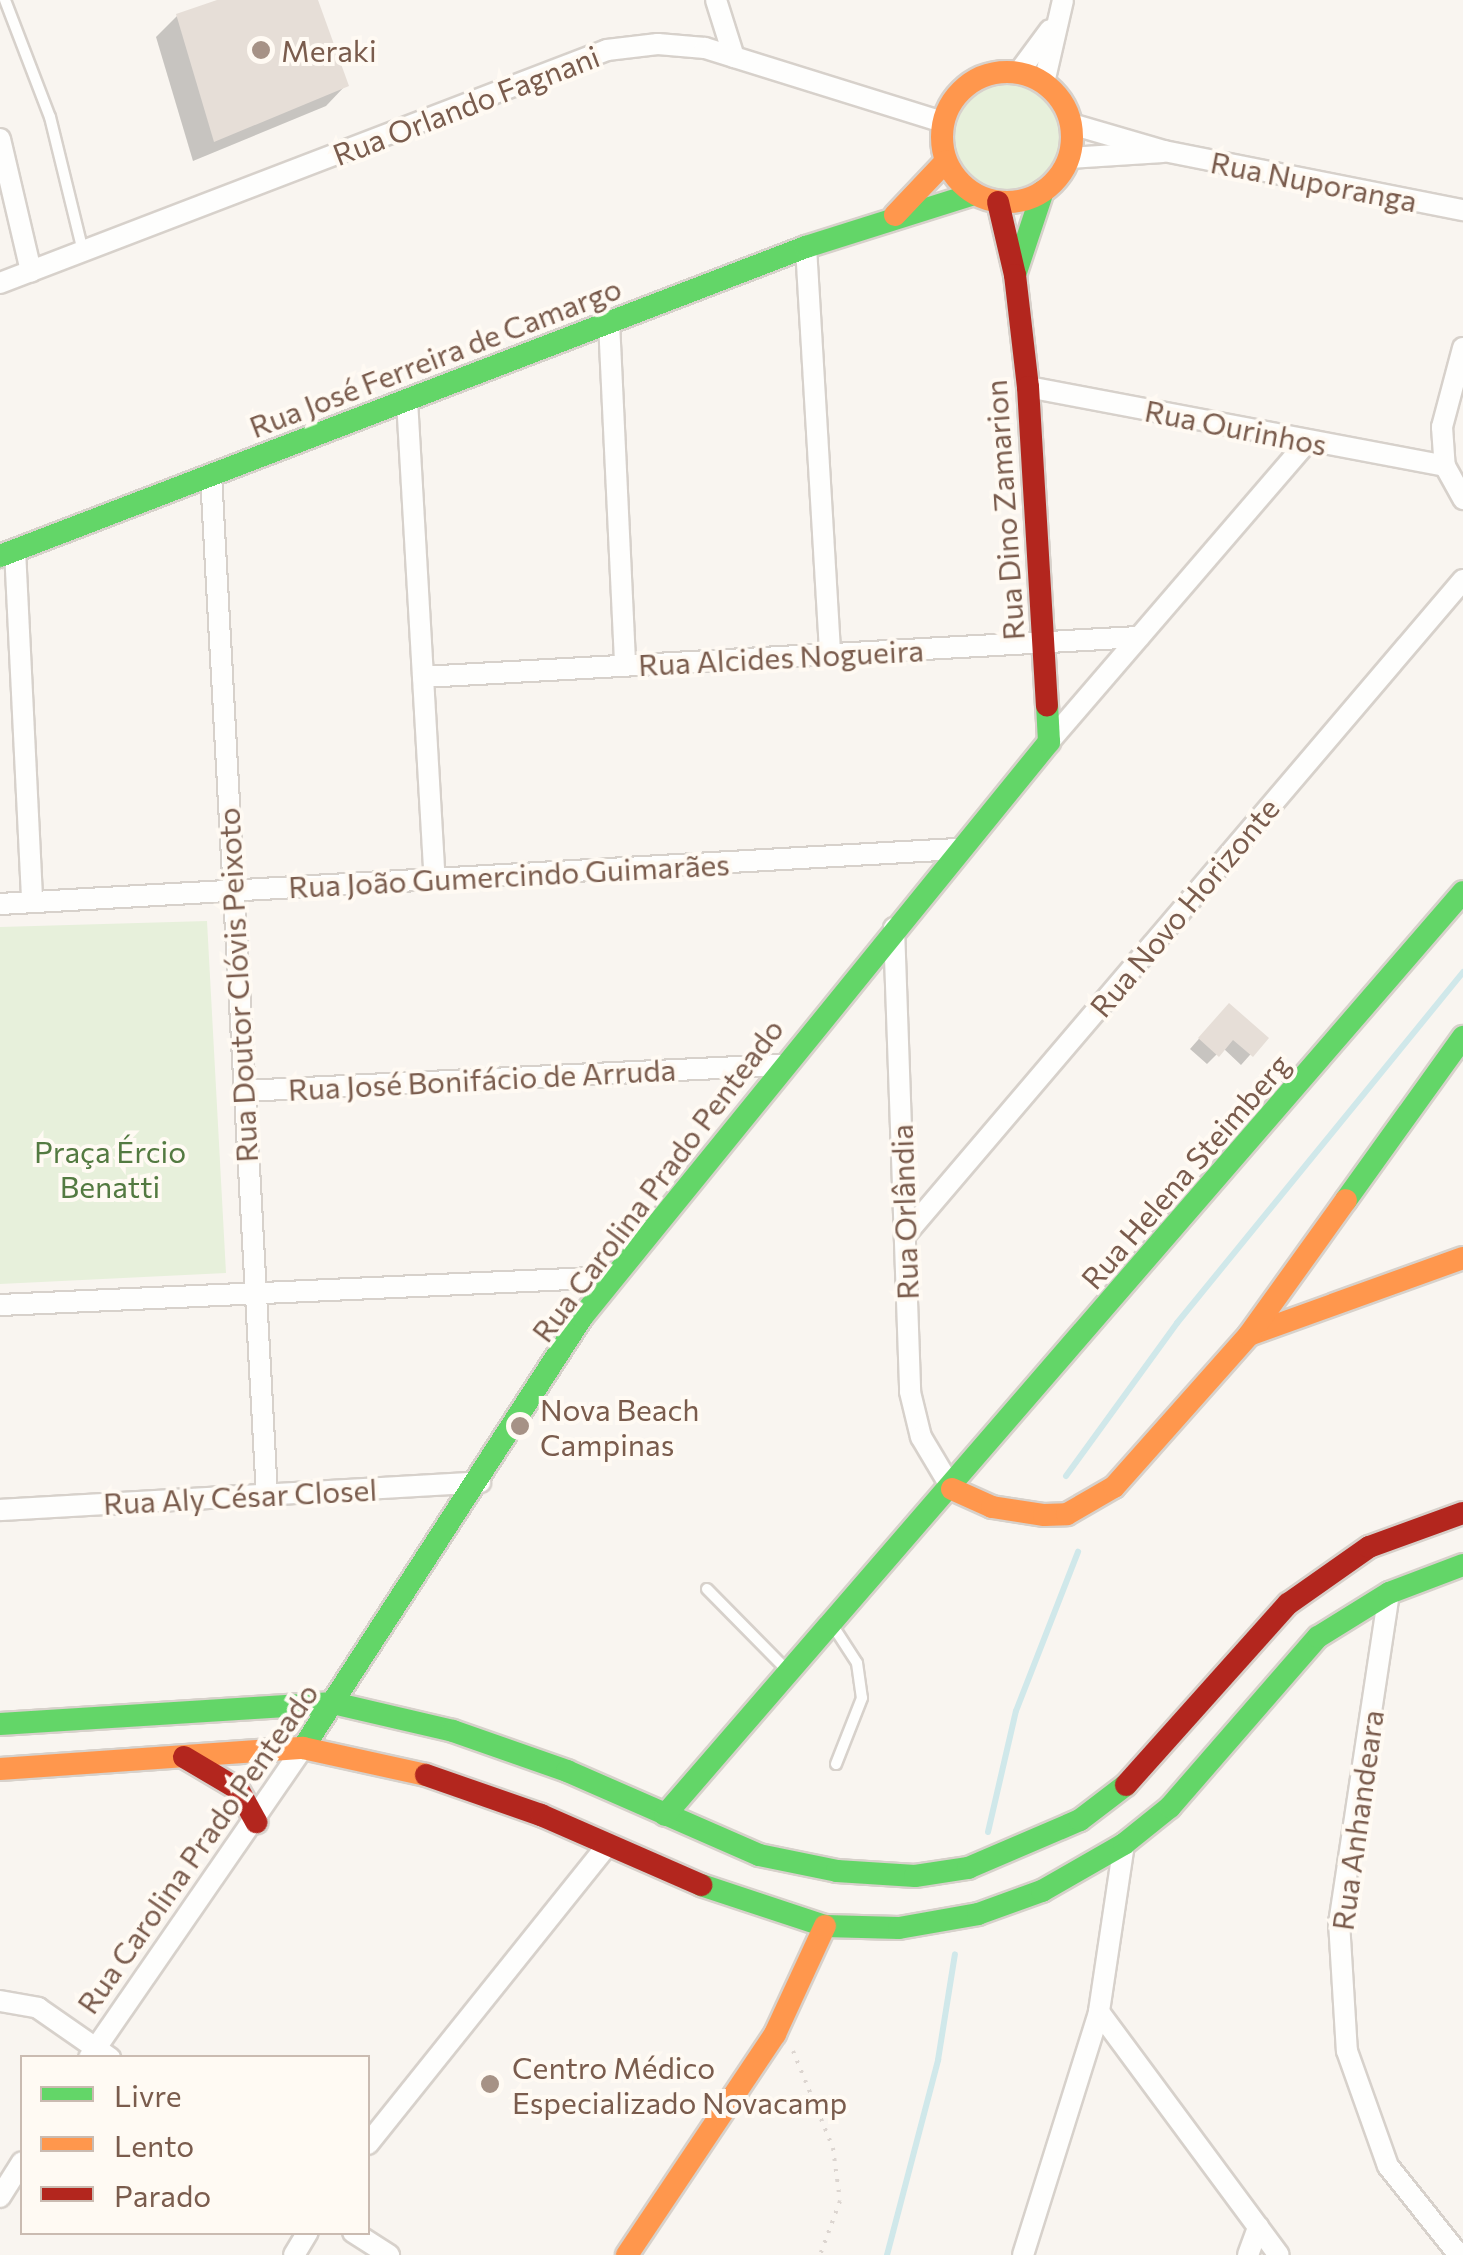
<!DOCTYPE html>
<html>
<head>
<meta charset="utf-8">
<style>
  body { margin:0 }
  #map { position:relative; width:1463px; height:2255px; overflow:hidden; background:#f9f5f0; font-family:Commissioner,sans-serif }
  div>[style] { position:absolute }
  .green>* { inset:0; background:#e7f0db }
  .round { border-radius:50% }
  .shadow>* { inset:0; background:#0003 }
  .stream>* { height:6px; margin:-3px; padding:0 3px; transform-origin:3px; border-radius:3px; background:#d0e8ea }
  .building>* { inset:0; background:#e6ded7 }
  .path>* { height:4px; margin-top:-2px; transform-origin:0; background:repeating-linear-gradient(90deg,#dcd5d0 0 2.5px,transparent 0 10.5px) }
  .roads { filter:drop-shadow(2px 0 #d7d1cb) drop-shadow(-2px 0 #d7d1cb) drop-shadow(0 2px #d7d1cb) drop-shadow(0 -2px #d7d1cb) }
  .lane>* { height:10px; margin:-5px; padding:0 5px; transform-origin:5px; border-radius:5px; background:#fefefd }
  .street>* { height:20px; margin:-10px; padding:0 10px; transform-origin:10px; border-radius:10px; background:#fefefd }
  .fast>* { height:22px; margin:-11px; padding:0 11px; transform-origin:11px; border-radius:11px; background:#63d668 }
  .slow>* { height:22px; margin:-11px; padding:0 11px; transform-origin:11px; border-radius:11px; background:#ff974d }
  .slow>.ring { margin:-11px; padding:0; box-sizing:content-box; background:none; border:22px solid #ff974d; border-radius:50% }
  .jam>* { height:22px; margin:-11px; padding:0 11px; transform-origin:11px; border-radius:11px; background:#b3261e }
  .dots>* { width:28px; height:28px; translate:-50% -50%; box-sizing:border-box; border:5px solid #fffaf3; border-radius:50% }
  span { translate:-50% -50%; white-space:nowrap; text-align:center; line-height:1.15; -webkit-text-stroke:8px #fffaf3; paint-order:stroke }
  .poi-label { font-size:30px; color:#7a5c4d }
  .left { translate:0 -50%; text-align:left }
  .street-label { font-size:30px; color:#7a5c4d }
  .park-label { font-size:30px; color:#537a41 }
  .legend { position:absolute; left:20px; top:2055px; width:350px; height:180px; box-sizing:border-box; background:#fffaf3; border:2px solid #cabbb1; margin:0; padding:12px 18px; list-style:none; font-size:30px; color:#7a5c4d }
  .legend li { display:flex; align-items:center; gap:20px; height:50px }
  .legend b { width:50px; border:2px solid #cabbb1 }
</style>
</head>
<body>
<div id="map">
  <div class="green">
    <i class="round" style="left:953px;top:83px;width:108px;height:108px"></i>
    <i style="clip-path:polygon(207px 921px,226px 1273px,0 1284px,0 927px)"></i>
  </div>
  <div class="shadow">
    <i style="clip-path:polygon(225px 0,315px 0,346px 85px,326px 106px,193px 161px,156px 37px,177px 16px)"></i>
    <i style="clip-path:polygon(1219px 1016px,1265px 1038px,1241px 1065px,1223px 1048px,1207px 1064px,1190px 1049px)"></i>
  </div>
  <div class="stream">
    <i style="left:1066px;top:1476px;width:189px;rotate:-54deg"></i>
    <i style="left:1177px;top:1323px;width:453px;rotate:-50.8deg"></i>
    <i style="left:988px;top:1832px;width:124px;rotate:-77deg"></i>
    <i style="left:1016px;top:1711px;width:171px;rotate:-68.7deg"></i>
    <i style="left:887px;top:2255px;width:202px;rotate:-75.3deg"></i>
    <i style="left:938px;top:2060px;width:107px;rotate:-80.9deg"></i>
  </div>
  <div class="building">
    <i style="clip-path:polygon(217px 0,318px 0,349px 86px,214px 142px,176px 14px)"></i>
    <i style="clip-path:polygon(1229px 1003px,1269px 1038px,1253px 1057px,1233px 1040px,1219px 1057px,1198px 1038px)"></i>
  </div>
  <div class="path">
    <i style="left:793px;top:2051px;width:105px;rotate:67.6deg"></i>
    <i style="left:833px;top:2148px;width:53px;rotate:82.5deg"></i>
    <i style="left:840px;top:2201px;width:58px;rotate:110.3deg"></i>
  </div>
  <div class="roads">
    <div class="lane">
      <i style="left:5px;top:0;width:125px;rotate:69deg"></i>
      <i style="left:50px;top:117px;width:138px;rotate:76.2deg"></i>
      <i style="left:707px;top:1589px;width:114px;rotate:45.4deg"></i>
      <i style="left:833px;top:1626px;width:44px;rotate:57deg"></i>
      <i style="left:857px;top:1663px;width:35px;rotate:82deg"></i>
      <i style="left:862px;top:1698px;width:71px;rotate:111.5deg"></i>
    </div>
    <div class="street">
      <i style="left:716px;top:0;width:60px;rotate:72.5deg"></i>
      <i style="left:1019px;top:72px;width:52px;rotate:-53.6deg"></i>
      <i style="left:1044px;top:83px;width:85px;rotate:-77.1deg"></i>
      <i style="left:1071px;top:124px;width:97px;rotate:16.2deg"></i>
      <i style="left:1164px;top:151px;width:305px;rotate:11.2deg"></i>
      <i style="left:0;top:139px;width:136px;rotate:76.8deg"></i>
      <i style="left:1069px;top:158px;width:94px;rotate:-3.7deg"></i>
      <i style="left:806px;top:247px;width:409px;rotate:86.6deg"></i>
      <i style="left:0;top:283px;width:650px;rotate:-21deg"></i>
      <i style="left:607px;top:50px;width:51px;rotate:-6.7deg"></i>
      <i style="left:658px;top:44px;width:47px;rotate:4.9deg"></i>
      <i style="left:705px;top:48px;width:249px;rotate:17.3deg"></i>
      <i style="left:609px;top:322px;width:344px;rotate:87.3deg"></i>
      <i style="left:1463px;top:348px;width:82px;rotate:104.9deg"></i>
      <i style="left:1442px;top:427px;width:39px;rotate:86deg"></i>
      <i style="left:1445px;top:466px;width:38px;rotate:61deg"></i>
      <i style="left:1028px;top:387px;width:424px;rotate:10.7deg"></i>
      <i style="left:407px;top:400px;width:480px;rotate:86.7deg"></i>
      <i style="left:211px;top:475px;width:1022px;rotate:86.86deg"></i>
      <i style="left:15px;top:550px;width:352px;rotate:87.2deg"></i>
      <i style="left:423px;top:677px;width:717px;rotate:-3.2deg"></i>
      <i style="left:1049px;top:742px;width:397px;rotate:-49.3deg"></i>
      <i style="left:0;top:904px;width:959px;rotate:-3.29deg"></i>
      <i style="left:894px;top:928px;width:464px;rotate:88deg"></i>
      <i style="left:910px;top:1392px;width:46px;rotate:76.3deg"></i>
      <i style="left:921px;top:1437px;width:61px;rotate:59.2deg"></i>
      <i style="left:243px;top:1091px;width:539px;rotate:-2.77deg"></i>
      <i style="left:906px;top:1234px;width:859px;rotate:-49.58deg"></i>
      <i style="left:0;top:1305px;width:615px;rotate:-2.61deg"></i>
      <i style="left:0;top:1510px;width:481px;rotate:-3.3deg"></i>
      <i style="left:1389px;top:1593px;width:333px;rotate:98.6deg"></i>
      <i style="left:1339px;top:1922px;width:129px;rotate:86.5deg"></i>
      <i style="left:1347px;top:2051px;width:122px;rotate:70.4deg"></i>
      <i style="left:1388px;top:2166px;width:114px;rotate:51.4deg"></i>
      <i style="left:1124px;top:1844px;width:170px;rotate:98.5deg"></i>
      <i style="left:1099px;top:2012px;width:302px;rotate:53.5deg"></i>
      <i style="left:0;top:2001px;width:39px;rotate:10deg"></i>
      <i style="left:38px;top:2008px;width:88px;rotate:34.8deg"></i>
      <i style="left:89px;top:2058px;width:377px;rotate:-55.4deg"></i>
      <i style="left:368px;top:2144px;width:382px;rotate:-51.3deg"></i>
      <i style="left:0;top:2197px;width:41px;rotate:-57.8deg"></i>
      <i style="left:353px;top:2232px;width:43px;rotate:32.6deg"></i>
      <i style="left:294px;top:2255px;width:27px;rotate:-59deg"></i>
      <i style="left:1023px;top:2255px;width:255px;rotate:-72.6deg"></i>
      <i style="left:1248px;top:2255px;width:30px;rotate:-70deg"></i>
    </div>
    <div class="fast">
      <i style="left:1016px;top:272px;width:85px;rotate:-71.6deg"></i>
      <i style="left:0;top:556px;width:863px;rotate:-20.98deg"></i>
      <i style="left:806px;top:247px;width:176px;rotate:-17.5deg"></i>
      <i style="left:1346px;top:1200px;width:201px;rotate:-54.3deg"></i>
      <i style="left:0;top:1724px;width:334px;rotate:-3.6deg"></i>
      <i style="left:333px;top:1703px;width:123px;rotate:13.1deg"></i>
      <i style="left:453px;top:1731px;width:121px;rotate:19.3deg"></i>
      <i style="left:567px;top:1771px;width:210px;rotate:23.6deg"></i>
      <i style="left:759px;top:1855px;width:80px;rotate:11.6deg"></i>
      <i style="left:837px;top:1871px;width:78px;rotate:3.7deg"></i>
      <i style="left:915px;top:1876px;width:54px;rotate:-8.6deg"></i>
      <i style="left:968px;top:1868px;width:122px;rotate:-23.2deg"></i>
      <i style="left:1080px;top:1820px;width:58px;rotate:-37.3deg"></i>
      <i style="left:303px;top:1748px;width:513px;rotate:-57.08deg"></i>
      <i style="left:582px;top:1317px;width:741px;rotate:-50.92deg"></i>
      <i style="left:1049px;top:742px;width:37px;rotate:-93deg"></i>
      <i style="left:665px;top:1815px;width:1220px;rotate:-49.15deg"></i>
      <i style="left:701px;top:1885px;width:131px;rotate:18.3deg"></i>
      <i style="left:825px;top:1926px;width:74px;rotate:1.5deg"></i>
      <i style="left:899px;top:1928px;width:80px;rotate:-10deg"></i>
      <i style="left:978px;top:1914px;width:68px;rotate:-19.8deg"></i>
      <i style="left:1042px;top:1891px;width:95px;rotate:-29.8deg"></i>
      <i style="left:1124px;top:1844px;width:59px;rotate:-38.8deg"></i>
      <i style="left:1170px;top:1807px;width:225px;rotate:-49deg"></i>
      <i style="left:1318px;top:1637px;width:84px;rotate:-31.8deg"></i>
      <i style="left:1389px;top:1593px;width:79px;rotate:-20.7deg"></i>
    </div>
    <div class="slow">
      <i class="ring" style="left:942px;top:72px;width:108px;height:108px"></i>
      <i style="left:895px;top:215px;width:74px;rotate:-46.6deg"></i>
      <i style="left:1249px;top:1335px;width:227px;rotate:-19.8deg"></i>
      <i style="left:952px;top:1489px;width:44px;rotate:24.2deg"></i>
      <i style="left:992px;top:1507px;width:53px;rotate:8.7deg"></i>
      <i style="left:1044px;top:1515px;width:23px;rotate:-2deg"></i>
      <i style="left:1067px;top:1514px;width:54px;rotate:-29.9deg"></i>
      <i style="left:1114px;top:1487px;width:203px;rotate:-48.4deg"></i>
      <i style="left:1249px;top:1335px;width:166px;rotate:-54.3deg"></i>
      <i style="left:0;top:1769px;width:304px;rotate:-4deg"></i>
      <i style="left:303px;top:1748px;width:126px;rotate:12.4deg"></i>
      <i style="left:627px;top:2255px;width:266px;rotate:-56.2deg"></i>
      <i style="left:775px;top:2034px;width:119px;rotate:-65.2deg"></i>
    </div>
    <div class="jam">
      <i style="left:998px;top:202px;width:75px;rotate:76.9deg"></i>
      <i style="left:1015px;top:275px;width:113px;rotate:83.4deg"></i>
      <i style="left:1028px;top:387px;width:319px;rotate:86.6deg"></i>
      <i style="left:184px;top:1757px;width:63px;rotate:30.7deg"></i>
      <i style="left:238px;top:1789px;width:38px;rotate:61deg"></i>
      <i style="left:426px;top:1775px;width:122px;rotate:19.2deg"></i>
      <i style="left:541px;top:1815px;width:175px;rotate:23.6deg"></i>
      <i style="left:1126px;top:1785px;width:243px;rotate:-48.2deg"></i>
      <i style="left:1288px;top:1604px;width:99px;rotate:-35.1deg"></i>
      <i style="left:1369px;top:1547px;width:100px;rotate:-19.9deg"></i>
    </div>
  </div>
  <div class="dots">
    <i style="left:261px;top:50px;background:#a69286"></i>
    <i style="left:520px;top:1426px;background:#a69286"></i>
    <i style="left:490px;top:2084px;background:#a69286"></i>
  </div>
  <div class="poi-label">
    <span class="left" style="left:281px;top:50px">Meraki</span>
    <span class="left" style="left:540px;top:1426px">Nova Beach<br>Campinas</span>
    <span class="left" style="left:512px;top:2084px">Centro Médico<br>Especializado Novacamp</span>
  </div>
  <div class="street-label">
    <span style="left:466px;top:105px;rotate:-21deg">Rua Orlando Fagnani</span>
    <span style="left:1314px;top:181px;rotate:11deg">Rua Nuporanga</span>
    <span style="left:435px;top:357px;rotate:-21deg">Rua José Ferreira de Camargo</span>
    <span style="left:1236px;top:427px;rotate:11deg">Rua Ourinhos</span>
    <span style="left:1004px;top:510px;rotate:-94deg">Rua Dino Zamarion</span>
    <span style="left:781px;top:657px;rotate:-3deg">Rua Alcides Nogueira</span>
    <span style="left:509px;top:875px;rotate:-3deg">Rua João Gumercindo Guimarães</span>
    <span style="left:1184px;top:907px;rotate:-50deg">Rua Novo Horizonte</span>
    <span style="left:237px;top:985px;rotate:-93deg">Rua Doutor Clóvis Peixoto</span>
    <span style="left:482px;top:1079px;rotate:-3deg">Rua José Bonifácio de Arruda</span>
    <span style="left:1185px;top:1171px;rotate:-49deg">Rua Helena Steimberg</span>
    <span style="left:657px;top:1180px;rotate:-53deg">Rua Carolina Prado Penteado</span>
    <span style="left:904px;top:1212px;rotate:-92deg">Rua Orlândia</span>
    <span style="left:240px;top:1496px;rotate:-3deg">Rua Aly César Closel</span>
    <span style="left:1357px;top:1820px;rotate:-82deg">Rua Anhandeara</span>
    <span style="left:197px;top:1848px;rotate:-55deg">Rua Carolina Prado Penteado</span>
  </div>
  <div class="park-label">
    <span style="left:110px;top:1168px">Praça Ércio<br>Benatti</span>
  </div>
  <ul class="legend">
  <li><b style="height:12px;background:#63d668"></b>Livre</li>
  <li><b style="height:12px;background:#ff974d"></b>Lento</li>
  <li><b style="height:12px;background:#b3261e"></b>Parado</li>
  </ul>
</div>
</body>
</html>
